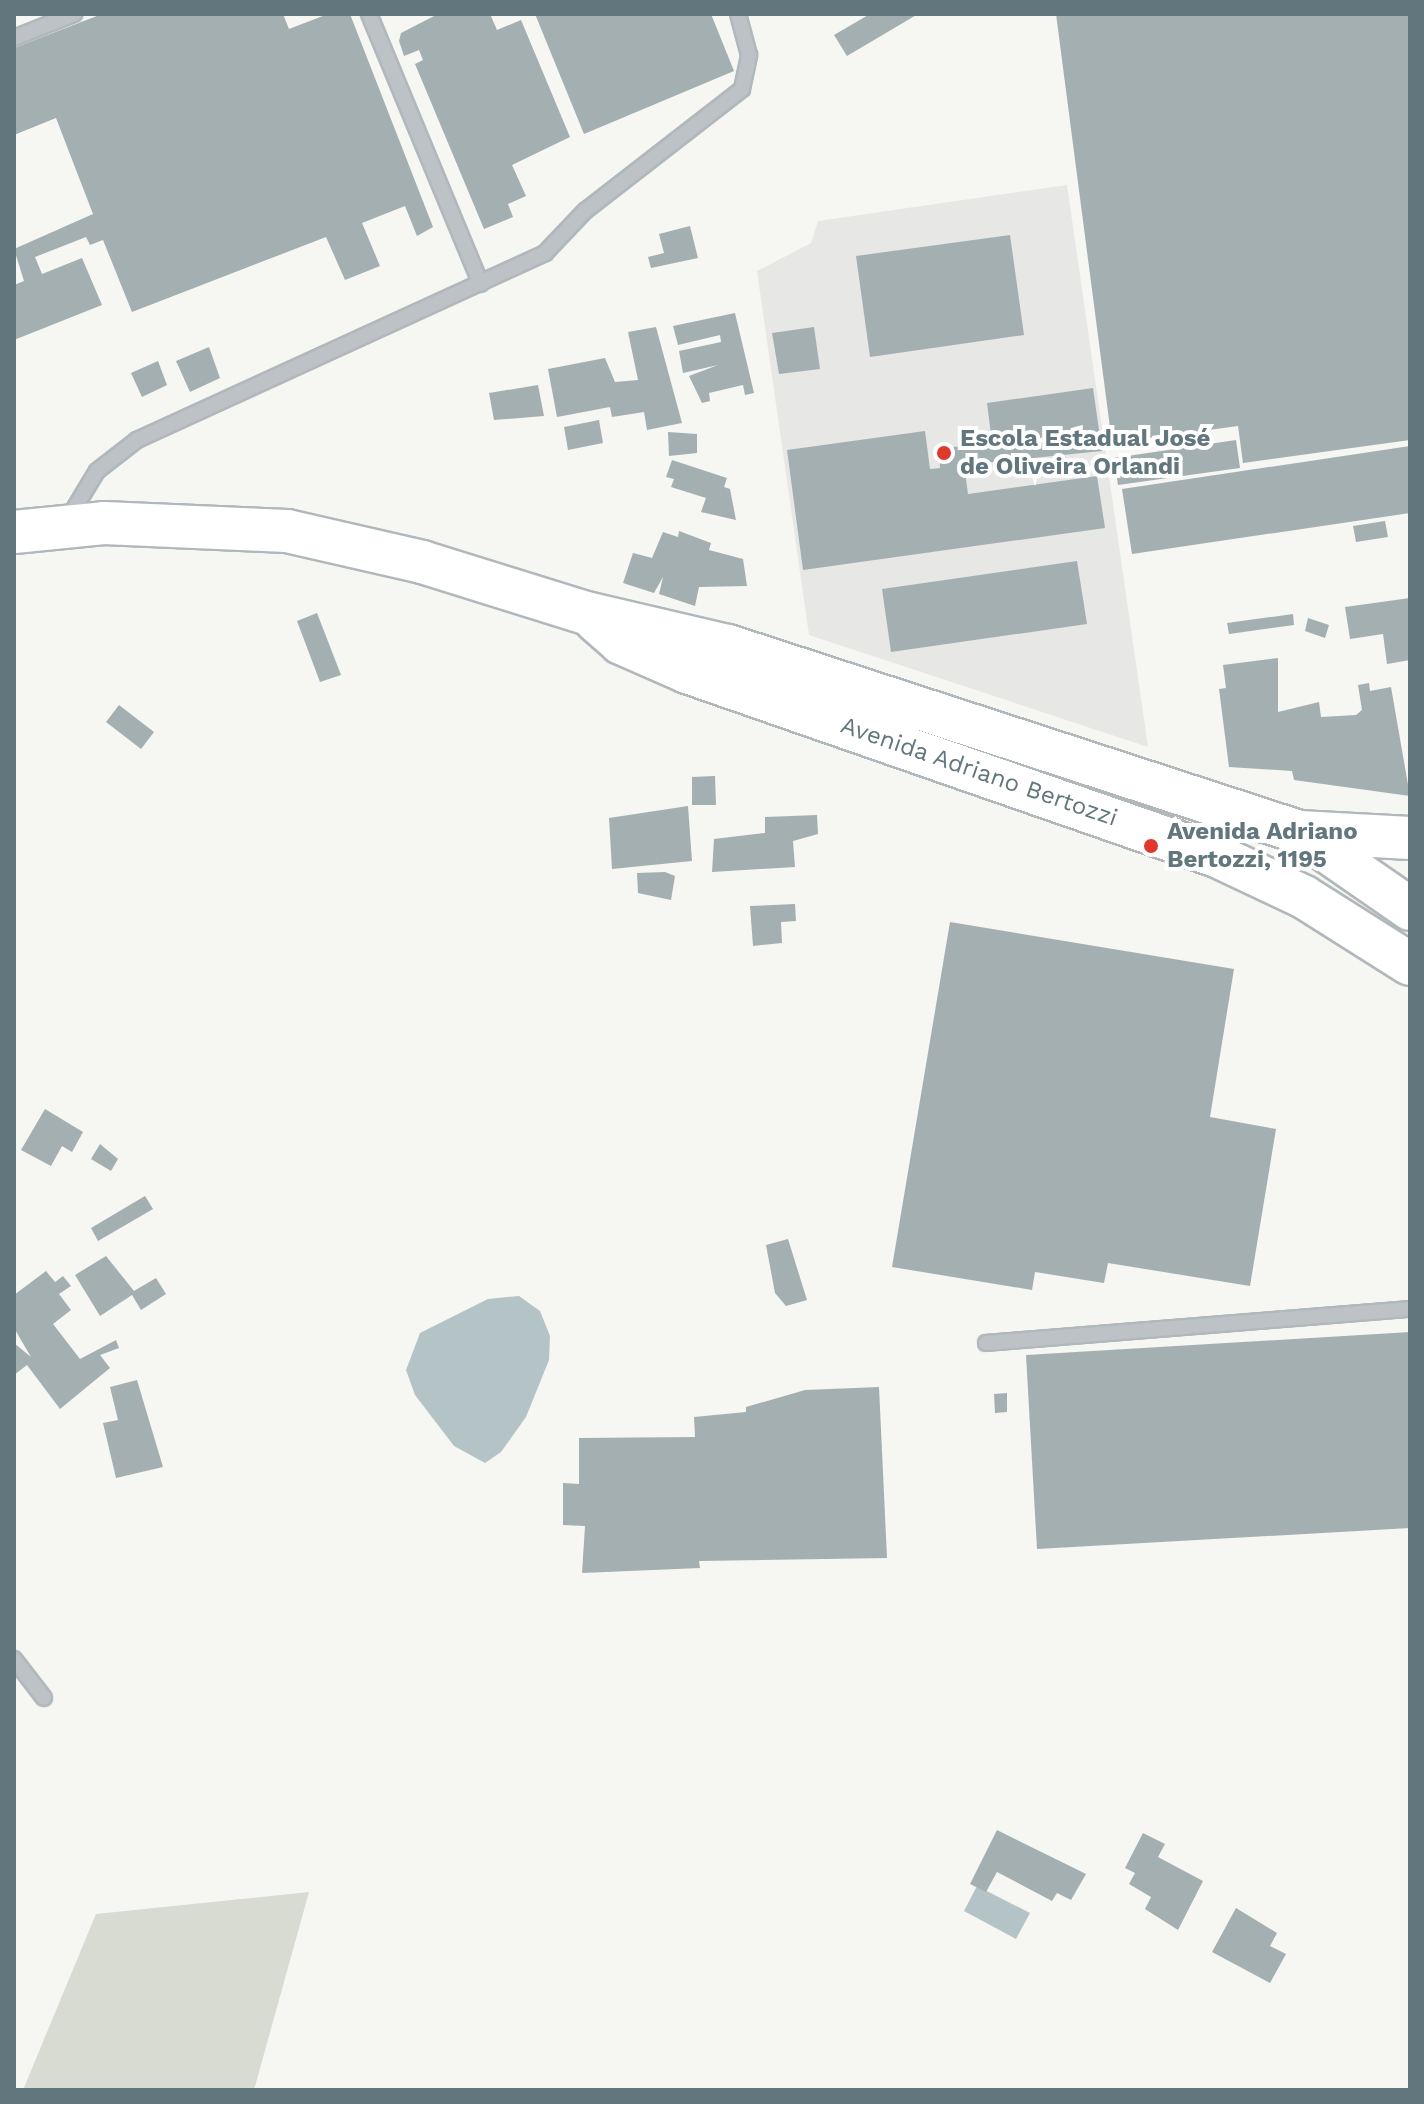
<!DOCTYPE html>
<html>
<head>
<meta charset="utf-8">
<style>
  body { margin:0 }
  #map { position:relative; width:1424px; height:2104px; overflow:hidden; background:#f6f6f3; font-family:"Work Sans",sans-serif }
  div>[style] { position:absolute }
  .built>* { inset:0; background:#e7e7e6 }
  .green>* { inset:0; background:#d7dbd2 }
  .water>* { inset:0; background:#b4c4c6 }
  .building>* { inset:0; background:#a4afb2 }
  .roads { filter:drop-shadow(2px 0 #b1b8bb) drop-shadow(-2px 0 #b1b8bb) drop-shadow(0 2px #b1b8bb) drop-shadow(0 -2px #b1b8bb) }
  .lane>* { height:14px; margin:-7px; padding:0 7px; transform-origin:7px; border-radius:7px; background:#bcc2c5 }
  .secondary>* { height:42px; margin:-21px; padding:0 21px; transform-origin:21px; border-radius:21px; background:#fff }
  .dots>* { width:22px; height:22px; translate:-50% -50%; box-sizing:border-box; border:4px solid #fff; border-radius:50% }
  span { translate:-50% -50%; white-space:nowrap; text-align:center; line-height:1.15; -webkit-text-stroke:8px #fff; paint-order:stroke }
  .poi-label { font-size:24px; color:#62767d; font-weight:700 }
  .left { translate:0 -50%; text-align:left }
  .street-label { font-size:24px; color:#62767d }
  .frame { position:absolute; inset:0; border:16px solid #62767d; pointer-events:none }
</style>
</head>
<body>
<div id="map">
  <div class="built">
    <i style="clip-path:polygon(1067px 185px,1148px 747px,809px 635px,757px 271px,811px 243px,818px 221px)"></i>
  </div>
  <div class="green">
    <i style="clip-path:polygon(309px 1892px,254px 2090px,23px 2090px,96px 1914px)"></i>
  </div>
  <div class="water">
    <i style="clip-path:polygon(519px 1296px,540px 1311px,550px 1336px,549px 1360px,526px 1417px,501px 1452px,485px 1463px,454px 1446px,415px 1395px,406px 1370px,420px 1333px,488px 1299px)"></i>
    <i style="clip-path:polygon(977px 1886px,1030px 1913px,1016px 1939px,964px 1911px)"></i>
  </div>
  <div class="building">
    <i style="clip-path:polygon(102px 14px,283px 14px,289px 29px,328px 14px,350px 14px,433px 227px,417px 236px,405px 206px,362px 223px,380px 266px,345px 280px,326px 237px,132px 312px,103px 240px,90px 245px,86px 237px,35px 257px,42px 274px,82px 258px,102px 305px,14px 340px,14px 285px,24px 281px,14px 249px,93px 214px,56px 118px,14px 135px,14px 48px)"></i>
    <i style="clip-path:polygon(438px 14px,490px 14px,497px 30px,521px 20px,570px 137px,512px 165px,526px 196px,508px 204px,513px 217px,484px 229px,415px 64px,423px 60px,419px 50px,404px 56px,399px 41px,401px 33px)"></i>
    <i style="clip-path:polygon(535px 14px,711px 14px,734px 71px,584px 134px)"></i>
    <i style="clip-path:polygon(870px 14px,918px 14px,847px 56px,834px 35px)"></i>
    <i style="clip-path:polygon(1056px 14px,1410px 14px,1410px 440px,1243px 463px,1238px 426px,1112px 443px)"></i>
    <i style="clip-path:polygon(690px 226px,698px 258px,651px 268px,648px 257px,664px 253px,659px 234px)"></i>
    <i style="clip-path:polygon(1010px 235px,1024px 335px,870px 357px,856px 256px)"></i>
    <i style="clip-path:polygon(735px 313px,754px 393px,745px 395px,743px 385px,709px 393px,710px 401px,702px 403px,689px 376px,718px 365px,683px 373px,679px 351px,721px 342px,720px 335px,678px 345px,673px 326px)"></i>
    <i style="clip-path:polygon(656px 327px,682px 423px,647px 430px,644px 412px,612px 417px,610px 407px,557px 417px,548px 369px,605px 358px,615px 382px,638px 380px,628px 332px)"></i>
    <i style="clip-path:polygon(814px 327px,820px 369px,779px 374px,772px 333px)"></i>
    <i style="clip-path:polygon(209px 347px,220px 378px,190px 392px,176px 361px)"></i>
    <i style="clip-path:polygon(158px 361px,167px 385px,142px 397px,131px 373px)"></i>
    <i style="clip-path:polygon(538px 385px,544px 416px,494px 420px,489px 393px)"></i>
    <i style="clip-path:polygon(1093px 388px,1102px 451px,964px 465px,968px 494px,1097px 476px,1105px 528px,803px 570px,787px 450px,925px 431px,930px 469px,940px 468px,939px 449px,992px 442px,987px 403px)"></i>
    <i style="clip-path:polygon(599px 420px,603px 443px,568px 450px,564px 427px)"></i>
    <i style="clip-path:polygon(668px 432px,697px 434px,697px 453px,669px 456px)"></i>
    <i style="clip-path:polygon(1236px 440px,1240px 468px,1118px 485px,1114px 458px)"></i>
    <i style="clip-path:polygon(1410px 446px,1410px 513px,1132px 554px,1122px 489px)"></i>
    <i style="clip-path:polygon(672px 460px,727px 478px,724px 487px,730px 489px,736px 520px,701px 512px,706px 498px,671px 487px,674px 479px,666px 477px)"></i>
    <i style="clip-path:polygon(1385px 521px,1388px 537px,1356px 542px,1353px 526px)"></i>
    <i style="clip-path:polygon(679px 531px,711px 543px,709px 550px,743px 559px,747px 586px,699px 587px,695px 606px,659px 594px,663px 577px,654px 593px,623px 583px,633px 553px,652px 558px,663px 532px,678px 537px)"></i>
    <i style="clip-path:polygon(1077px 561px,1087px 624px,891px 652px,882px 589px)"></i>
    <i style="clip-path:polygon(1410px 598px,1410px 660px,1387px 664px,1383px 634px,1350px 639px,1345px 607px)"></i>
    <i style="clip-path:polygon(317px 613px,341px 675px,320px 682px,297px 621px)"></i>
    <i style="clip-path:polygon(1293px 614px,1294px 625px,1229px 634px,1227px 623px)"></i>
    <i style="clip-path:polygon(1308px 618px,1329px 625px,1325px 638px,1305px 631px)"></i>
    <i style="clip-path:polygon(1278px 658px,1278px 712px,1319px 702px,1321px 717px,1356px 715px,1362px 710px,1358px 685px,1369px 683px,1370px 691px,1391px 687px,1410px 796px,1294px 780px,1292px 771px,1229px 767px,1219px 689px,1226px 688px,1223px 665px)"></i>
    <i style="clip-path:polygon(119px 705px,154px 732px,141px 749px,106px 722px)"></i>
    <i style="clip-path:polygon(715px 776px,716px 805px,692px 805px,692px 777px)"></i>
    <i style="clip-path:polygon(688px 806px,692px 861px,612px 869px,609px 818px)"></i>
    <i style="clip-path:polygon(817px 815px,818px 834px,793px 841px,795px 867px,712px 872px,714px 839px,765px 833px,765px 817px)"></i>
    <i style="clip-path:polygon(665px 872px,675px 876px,671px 900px,638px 893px,637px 873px)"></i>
    <i style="clip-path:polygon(795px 904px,796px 921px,781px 922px,782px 943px,753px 946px,750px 906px)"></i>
    <i style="clip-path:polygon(950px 922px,1234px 969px,1210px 1117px,1276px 1129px,1250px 1286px,1108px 1263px,1104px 1283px,1035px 1272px,1032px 1290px,892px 1267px)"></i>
    <i style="clip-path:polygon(45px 1109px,83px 1132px,72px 1152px,62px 1146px,51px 1166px,21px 1150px)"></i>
    <i style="clip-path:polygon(100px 1144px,118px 1159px,111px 1171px,91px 1159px)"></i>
    <i style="clip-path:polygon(145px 1196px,153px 1209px,98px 1241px,91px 1228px)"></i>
    <i style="clip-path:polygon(788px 1239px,807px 1300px,786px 1306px,775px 1293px,766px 1245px)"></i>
    <i style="clip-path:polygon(106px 1256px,134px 1291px,156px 1278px,166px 1294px,141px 1310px,132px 1295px,100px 1316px,75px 1275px)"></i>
    <i style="clip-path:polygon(46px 1271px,55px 1282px,63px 1276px,71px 1286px,59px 1294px,71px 1310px,53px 1324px,80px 1359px,116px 1340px,119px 1348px,100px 1355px,110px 1368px,60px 1409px,27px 1365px,14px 1375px,14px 1343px,31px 1357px,14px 1328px,14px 1295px)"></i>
    <i style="clip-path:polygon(1410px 1332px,1410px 1528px,1037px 1549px,1026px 1355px)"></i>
    <i style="clip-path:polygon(137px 1380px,163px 1467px,116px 1478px,103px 1423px,118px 1420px,110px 1387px)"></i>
    <i style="clip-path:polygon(879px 1387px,887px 1558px,699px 1561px,700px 1568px,582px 1573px,585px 1526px,563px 1525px,563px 1483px,579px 1484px,579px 1438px,695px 1437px,694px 1417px,746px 1412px,746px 1407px,805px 1390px)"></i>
    <i style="clip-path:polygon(1007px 1393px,1007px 1412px,995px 1413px,994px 1394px)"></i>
    <i style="clip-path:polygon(997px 1830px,1086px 1874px,1071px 1900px,1057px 1893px,1052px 1901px,997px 1872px,986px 1892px,970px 1884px)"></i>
    <i style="clip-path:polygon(1143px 1833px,1165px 1844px,1158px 1857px,1203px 1881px,1178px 1930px,1145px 1909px,1151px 1897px,1129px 1884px,1135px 1873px,1125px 1868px)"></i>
    <i style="clip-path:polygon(1236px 1908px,1277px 1933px,1270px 1946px,1286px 1954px,1270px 1983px,1212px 1952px)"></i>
  </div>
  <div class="roads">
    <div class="lane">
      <i style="left:369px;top:14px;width:292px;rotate:67.5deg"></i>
      <i style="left:14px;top:38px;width:65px;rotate:-21.8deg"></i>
      <i style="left:68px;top:519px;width:56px;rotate:-58.9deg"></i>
      <i style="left:97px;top:471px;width:51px;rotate:-37.8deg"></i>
      <i style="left:137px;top:440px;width:449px;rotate:-24.6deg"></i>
      <i style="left:545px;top:253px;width:58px;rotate:-46.4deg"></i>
      <i style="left:585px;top:211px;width:199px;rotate:-37.8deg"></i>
      <i style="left:742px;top:89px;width:35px;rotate:-78deg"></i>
      <i style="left:749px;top:55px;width:42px;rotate:-105deg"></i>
      <i style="left:986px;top:1343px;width:425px;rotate:-4.6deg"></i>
      <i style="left:14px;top:1659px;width:49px;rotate:52.4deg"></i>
    </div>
    <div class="secondary">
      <i style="left:14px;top:532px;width:90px;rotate:-5.7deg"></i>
      <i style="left:104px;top:523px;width:183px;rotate:2.5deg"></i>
      <i style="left:287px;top:531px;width:139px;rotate:12.9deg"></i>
      <i style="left:422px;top:562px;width:172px;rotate:17.3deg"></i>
      <i style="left:586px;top:613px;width:146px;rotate:13.1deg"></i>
      <i style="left:728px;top:646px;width:601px;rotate:18.04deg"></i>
      <i style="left:1299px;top:832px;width:135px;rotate:34.7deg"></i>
      <i style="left:596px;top:621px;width:33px;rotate:41deg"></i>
      <i style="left:621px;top:643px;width:72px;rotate:23.7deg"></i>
      <i style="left:687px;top:672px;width:561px;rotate:19.15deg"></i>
      <i style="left:1217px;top:856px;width:96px;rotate:25.2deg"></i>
      <i style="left:1304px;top:897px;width:125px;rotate:32.3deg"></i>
      <i style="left:1299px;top:832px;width:111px;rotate:3.1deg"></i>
    </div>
  </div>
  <div class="dots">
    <i style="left:944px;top:453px;background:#de392b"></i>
    <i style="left:1151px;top:846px;background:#de392b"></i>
  </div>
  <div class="poi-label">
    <span class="left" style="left:960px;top:453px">Escola Estadual José<br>de Oliveira Orlandi</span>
    <span class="left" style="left:1167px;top:846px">Avenida Adriano<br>Bertozzi, 1195</span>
  </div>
  <div class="street-label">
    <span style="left:979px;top:772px;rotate:19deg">Avenida Adriano Bertozzi</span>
  </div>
  <div class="frame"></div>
</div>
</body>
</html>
